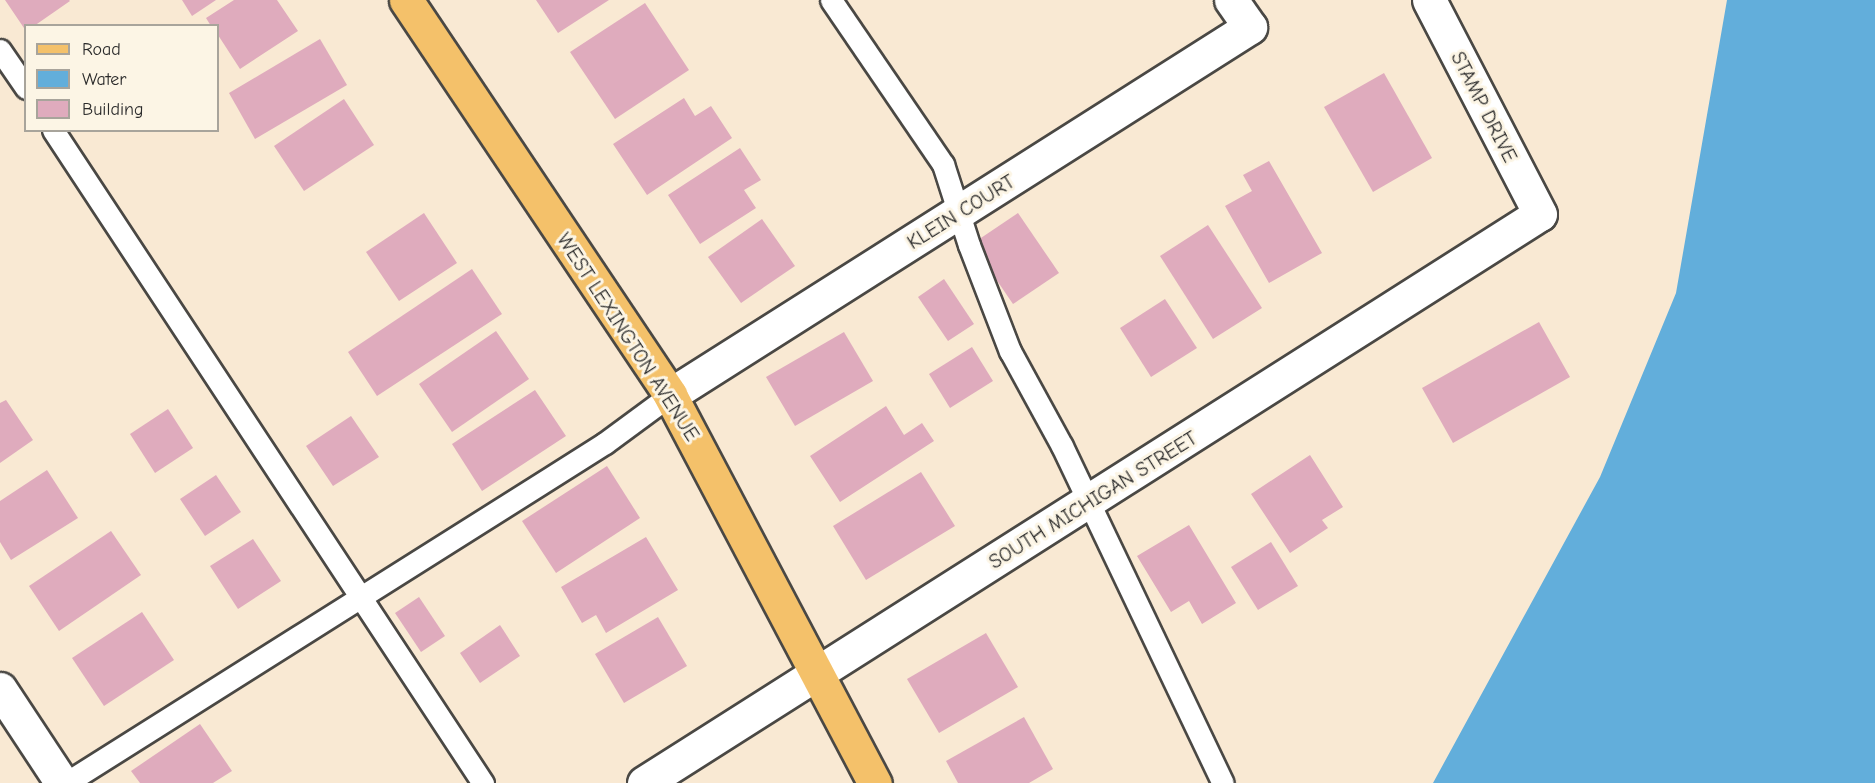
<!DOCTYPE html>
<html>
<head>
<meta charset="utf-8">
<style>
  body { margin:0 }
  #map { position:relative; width:1875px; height:783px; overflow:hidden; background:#f9e9d3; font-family:"Comic Neue",sans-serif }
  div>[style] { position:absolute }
  .water>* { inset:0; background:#62aedb }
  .building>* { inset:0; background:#dfabbd }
  .roads { filter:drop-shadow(2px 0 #4a4844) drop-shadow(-2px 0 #4a4844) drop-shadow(0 2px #4a4844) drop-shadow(0 -2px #4a4844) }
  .lane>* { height:21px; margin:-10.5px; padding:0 10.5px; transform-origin:10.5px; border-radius:10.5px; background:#fff }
  .street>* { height:33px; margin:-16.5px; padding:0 16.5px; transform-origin:16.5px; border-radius:16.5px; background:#fff }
  .primary>* { height:33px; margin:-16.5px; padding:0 16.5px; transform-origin:16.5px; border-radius:16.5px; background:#f4c16a }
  span { translate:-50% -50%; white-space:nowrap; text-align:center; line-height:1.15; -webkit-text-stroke:6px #fcf5e5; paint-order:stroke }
  .street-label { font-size:20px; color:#2b2b2b }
  .legend { position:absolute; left:24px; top:24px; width:195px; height:108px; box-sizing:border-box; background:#fcf5e5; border:2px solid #a8a49b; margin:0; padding:8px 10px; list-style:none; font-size:18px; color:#2b2b2b }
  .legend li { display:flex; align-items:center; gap:12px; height:30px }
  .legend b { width:30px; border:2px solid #a8a49b }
</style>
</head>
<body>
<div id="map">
  <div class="water">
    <i style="clip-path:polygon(1727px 0,1875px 0,1875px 783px,1433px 783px,1600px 477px,1676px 293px)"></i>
  </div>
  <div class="building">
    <i style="clip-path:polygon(5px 0,69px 0,70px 1px,34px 26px,26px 26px,26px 31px)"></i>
    <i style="clip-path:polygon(182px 0,216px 0,192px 16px)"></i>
    <i style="clip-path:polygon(234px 0,277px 0,298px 31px,240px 69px,218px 35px,218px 26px,211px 26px,206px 18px)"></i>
    <i style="clip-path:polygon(536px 0,609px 0,558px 33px)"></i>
    <i style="clip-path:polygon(645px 3px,689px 70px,615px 119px,570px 52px)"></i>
    <i style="clip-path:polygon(320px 39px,347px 85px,255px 139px,229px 93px)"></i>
    <i style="clip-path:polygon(1384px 73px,1432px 158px,1373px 192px,1324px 107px)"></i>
    <i style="clip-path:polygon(684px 98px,695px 116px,711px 106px,732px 138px,647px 195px,613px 144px)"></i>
    <i style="clip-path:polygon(344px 99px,374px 145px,304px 191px,274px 146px)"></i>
    <i style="clip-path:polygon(740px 148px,761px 180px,744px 190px,756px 208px,700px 244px,668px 195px)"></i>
    <i style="clip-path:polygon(1269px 161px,1322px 253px,1269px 283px,1225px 206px,1252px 191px,1243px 175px)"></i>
    <i style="clip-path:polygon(424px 213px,457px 263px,399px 301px,366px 252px)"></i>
    <i style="clip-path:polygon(1018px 213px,1059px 273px,1013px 304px,972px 244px)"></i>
    <i style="clip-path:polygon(762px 219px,795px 266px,741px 303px,708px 257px)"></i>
    <i style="clip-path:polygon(1208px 225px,1262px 308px,1213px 339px,1160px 256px)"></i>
    <i style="clip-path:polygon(472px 269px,502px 314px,377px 396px,348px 352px)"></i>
    <i style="clip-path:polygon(944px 279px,974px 324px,948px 341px,918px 297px)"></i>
    <i style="clip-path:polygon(1165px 299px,1197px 348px,1151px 377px,1120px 328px)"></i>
    <i style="clip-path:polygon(1539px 322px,1570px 377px,1453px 443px,1422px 388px)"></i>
    <i style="clip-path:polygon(496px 331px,529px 379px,452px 432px,419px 384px)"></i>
    <i style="clip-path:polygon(844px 332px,873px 381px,795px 426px,766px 377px)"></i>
    <i style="clip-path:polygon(972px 347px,993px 381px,950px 408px,929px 374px)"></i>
    <i style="clip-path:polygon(535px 390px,566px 436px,482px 491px,452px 444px)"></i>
    <i style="clip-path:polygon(6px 400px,33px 440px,0 463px,0 403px)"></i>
    <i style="clip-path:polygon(886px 406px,904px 435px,922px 423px,934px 441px,840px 502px,810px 456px)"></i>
    <i style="clip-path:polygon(168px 409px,193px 448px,155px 473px,130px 434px)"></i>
    <i style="clip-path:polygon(351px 416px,379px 457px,333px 486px,306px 446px)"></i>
    <i style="clip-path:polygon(1310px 455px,1343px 507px,1322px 520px,1328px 528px,1290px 553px,1251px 494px)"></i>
    <i style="clip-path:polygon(607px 466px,640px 518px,556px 573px,522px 521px)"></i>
    <i style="clip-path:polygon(47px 470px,78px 518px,11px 560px,0 542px,0 501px)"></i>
    <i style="clip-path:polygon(921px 472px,955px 526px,866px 580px,833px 526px)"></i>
    <i style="clip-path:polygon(216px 475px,241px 512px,205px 536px,180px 499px)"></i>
    <i style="clip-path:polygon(1189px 525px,1236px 603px,1202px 624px,1189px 601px,1171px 612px,1137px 556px)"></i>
    <i style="clip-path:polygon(111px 531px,141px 575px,59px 631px,29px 586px)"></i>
    <i style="clip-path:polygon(646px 537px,678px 590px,606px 633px,596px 615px,582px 623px,561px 587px)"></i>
    <i style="clip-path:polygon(253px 539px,281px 581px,238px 609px,210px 566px)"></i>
    <i style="clip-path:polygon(1271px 542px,1298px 586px,1258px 610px,1231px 567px)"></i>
    <i style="clip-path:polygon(419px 597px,445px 636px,421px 652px,395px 613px)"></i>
    <i style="clip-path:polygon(142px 612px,174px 660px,104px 706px,72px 658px)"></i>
    <i style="clip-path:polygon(658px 617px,687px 666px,624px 703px,595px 654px)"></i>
    <i style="clip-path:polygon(500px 625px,520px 656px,480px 683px,460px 653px)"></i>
    <i style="clip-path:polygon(986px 633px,1018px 687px,939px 733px,907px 679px)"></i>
    <i style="clip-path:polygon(1024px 717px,1053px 769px,1029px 783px,958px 783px,946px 761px)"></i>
    <i style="clip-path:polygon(200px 724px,232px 771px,213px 783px,140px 783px,131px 771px)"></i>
  </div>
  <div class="roads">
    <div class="lane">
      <i style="left:831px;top:0;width:199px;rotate:55.7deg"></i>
      <i style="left:943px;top:164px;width:85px;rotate:72.2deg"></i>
      <i style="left:969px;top:245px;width:114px;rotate:68.9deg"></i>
      <i style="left:1010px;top:351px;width:108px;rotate:61.3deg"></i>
      <i style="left:1062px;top:446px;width:373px;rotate:64.5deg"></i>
      <i style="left:0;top:50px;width:46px;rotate:55.6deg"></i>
      <i style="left:53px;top:130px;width:782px;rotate:56.64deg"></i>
      <i style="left:66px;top:783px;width:637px;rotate:-32.24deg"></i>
      <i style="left:605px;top:443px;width:81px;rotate:-36.4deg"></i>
    </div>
    <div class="street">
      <i style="left:670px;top:395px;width:687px;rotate:-32.39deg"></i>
      <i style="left:1250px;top:27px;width:33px;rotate:-125deg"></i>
      <i style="left:0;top:689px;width:113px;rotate:56.6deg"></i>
      <i style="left:644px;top:783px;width:1061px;rotate:-32.42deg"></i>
      <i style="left:1540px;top:214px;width:241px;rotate:-117.4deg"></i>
    </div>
    <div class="primary">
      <i style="left:406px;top:0;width:475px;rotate:56.2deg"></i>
      <i style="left:670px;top:395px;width:439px;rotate:62.2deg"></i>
    </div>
  </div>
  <div class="street-label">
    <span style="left:1484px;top:107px;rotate:63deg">STAMP DRIVE</span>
    <span style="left:961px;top:212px;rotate:-32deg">KLEIN COURT</span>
    <span style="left:628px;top:337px;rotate:57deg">WEST LEXINGTON AVENUE</span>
    <span style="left:1093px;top:500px;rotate:-32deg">SOUTH MICHIGAN STREET</span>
  </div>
  <ul class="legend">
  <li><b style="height:8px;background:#f4c16a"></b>Road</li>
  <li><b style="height:16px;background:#62aedb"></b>Water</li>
  <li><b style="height:16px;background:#dfabbd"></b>Building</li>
  </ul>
</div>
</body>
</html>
